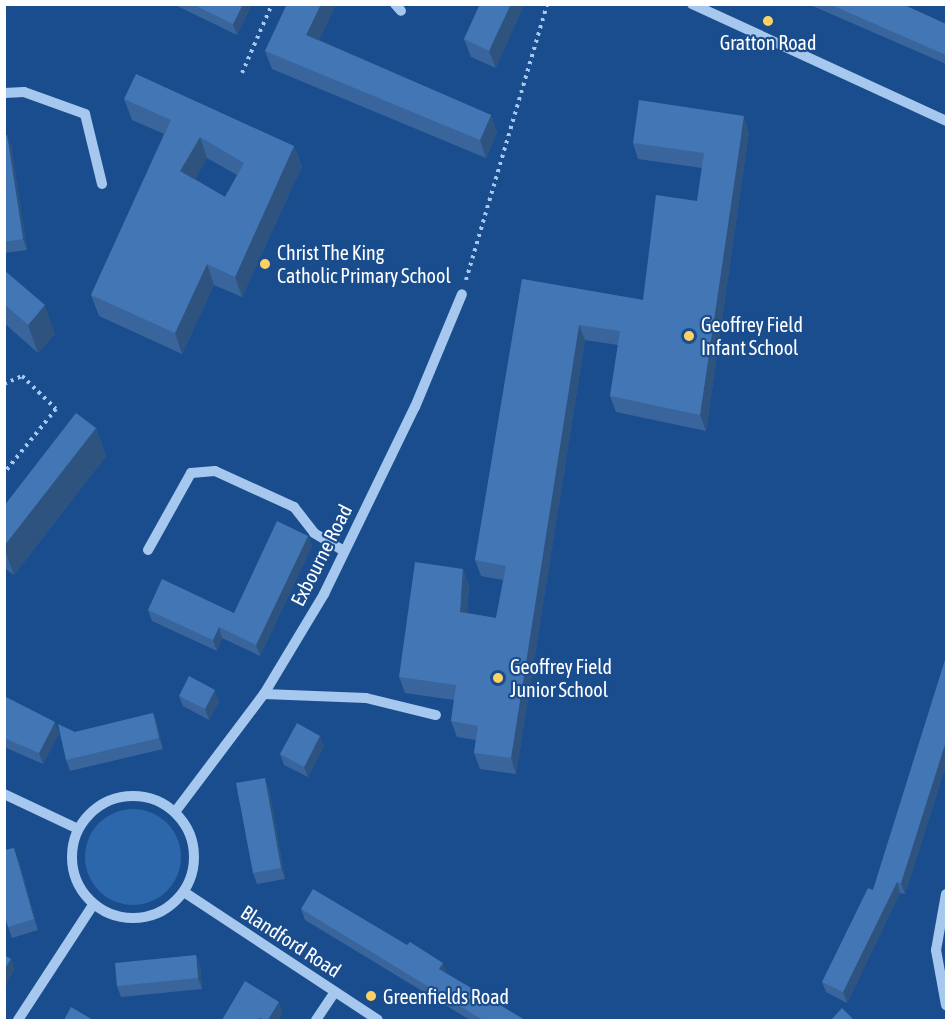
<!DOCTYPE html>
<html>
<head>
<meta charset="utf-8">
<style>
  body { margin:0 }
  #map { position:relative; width:951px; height:1025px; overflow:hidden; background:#1a4d8d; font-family:"Asap Condensed",sans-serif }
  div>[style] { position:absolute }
  .green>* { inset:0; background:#2c66ab }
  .round { border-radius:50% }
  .path>* { height:4px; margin-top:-2px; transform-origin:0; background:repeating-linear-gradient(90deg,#a6c7ee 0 3px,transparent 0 7.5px) }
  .minor>* { height:10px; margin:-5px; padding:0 5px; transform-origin:5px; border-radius:5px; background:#a6c7ee }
  .minor>.ring { margin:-5px; padding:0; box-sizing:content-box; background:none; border:10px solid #a6c7ee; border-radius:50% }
  .wall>* { inset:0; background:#39659c }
  .shaded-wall>* { inset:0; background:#2e537f }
  .building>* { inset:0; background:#4276b5 }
  .dots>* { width:16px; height:16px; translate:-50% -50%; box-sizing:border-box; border:3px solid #1a4d8d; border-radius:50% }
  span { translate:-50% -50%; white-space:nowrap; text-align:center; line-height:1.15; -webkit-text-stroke:4.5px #1a4d8d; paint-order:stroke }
  .poi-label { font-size:20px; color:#fff }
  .left { translate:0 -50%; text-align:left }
  .street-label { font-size:20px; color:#fff }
  .frame { position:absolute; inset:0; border:6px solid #fff; pointer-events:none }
</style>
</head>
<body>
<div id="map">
  <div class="green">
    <i class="round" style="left:85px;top:809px;width:96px;height:96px"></i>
  </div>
  <div class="path">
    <i style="left:242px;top:73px;width:75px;rotate:-66.5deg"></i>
    <i style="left:466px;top:280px;width:288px;rotate:-73.6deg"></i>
    <i style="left:4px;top:384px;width:20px;rotate:-24deg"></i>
    <i style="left:22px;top:376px;width:47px;rotate:44.1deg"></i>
    <i style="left:56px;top:409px;width:82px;rotate:129.1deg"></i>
  </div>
  <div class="minor">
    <i style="left:395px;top:4px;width:9px;rotate:49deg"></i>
    <i style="left:692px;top:4px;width:280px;rotate:24.7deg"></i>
    <i style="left:4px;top:93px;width:20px;rotate:-3deg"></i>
    <i style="left:24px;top:92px;width:65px;rotate:19.8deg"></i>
    <i style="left:85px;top:114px;width:72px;rotate:76.3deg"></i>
    <i style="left:148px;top:550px;width:88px;rotate:-60.8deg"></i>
    <i style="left:191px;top:473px;width:24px;rotate:-5deg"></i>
    <i style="left:215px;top:471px;width:87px;rotate:24.5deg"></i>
    <i style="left:294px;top:507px;width:33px;rotate:52deg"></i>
    <i style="left:314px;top:533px;width:35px;rotate:31deg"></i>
    <i style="left:264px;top:694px;width:102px;rotate:2.2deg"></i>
    <i style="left:366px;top:698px;width:72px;rotate:13.7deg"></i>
    <i style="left:4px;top:794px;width:82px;rotate:25.3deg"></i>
    <i class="ring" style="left:72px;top:796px;width:112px;height:112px"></i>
    <i style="left:175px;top:812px;width:148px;rotate:-53deg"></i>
    <i style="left:264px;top:694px;width:117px;rotate:-59deg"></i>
    <i style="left:324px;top:594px;width:208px;rotate:-64.1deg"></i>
    <i style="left:415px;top:407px;width:122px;rotate:-67.4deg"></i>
    <i style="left:184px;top:892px;width:232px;rotate:33.4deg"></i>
    <i style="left:946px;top:894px;width:57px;rotate:100.1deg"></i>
    <i style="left:936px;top:950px;width:56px;rotate:79.7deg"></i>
    <i style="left:18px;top:1020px;width:137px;rotate:-56.9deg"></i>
    <i style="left:316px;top:1020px;width:34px;rotate:-56deg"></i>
  </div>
  <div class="wall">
    <i style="clip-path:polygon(173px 4px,248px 4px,250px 8px,237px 35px)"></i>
    <i style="clip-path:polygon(287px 4px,336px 4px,319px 40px,491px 115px,497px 133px,486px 158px,272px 69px,265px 51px)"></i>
    <i style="clip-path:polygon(480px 4px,496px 68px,471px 57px,464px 39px)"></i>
    <i style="clip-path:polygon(808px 4px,902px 4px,946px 24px,946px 64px)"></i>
    <i style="clip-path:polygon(evenodd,124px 99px,294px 146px,302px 166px,242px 297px,214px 285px,182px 354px,99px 316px,91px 295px,164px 134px,132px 120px,124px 99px,207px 158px,237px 175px,225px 197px,195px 179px,207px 158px)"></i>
    <i style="clip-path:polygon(749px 132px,706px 431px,616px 412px,610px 396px,618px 345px,585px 340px,516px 774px,480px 769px,474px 753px,476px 740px,457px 737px,451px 721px,454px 700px,405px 693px,399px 677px,469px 585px,467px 613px,496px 618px,503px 580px,481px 576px,475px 560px,522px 279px,643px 300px,697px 201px,702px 168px,638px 159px,633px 143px)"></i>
    <i style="clip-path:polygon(4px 135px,11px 145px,27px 250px,4px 253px)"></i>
    <i style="clip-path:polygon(4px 270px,55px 334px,38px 353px,4px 323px)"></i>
    <i style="clip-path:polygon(96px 428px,106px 456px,14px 575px,4px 568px,4px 506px)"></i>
    <i style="clip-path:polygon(308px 536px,312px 546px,260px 656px,222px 638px,217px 651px,152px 621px,148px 610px,234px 613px)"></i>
    <i style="clip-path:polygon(946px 657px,946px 765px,905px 894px,900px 893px,847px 1003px,826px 992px,822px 982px,873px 890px)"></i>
    <i style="clip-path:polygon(4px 696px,59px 733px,43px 764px,4px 747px)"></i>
    <i style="clip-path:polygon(179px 696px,219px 701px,209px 720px,183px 706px)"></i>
    <i style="clip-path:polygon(153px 713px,157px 724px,163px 749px,70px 771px,66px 760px,75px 732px)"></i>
    <i style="clip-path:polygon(324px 746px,308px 777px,284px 765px,280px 754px)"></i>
    <i style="clip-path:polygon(269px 789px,285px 879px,257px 884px,253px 873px)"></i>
    <i style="clip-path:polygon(18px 858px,38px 930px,12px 938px,8px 927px)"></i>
    <i style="clip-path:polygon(301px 909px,447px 974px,525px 1020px,470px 1020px,305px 920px)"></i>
    <i style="clip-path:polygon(196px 955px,200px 966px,202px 989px,121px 997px,117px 986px)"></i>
  </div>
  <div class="shaded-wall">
    <i style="clip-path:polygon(243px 4px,248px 4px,250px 8px,237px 35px,233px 24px)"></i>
    <i style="clip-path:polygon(321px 4px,336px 4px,313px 53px,306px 35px)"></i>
    <i style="clip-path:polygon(511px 4px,525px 4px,496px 68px,489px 51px)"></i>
    <i style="clip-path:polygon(491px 115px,497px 133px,486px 158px,480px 140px)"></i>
    <i style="clip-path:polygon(744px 116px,749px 132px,706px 431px,700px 415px)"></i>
    <i style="clip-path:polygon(7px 135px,11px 145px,27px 250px,23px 239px)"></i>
    <i style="clip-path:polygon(200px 137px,207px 158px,188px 192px,180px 171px)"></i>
    <i style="clip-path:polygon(294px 146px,302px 166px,242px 297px,235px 277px)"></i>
    <i style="clip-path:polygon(207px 264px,214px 285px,182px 354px,175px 333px)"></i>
    <i style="clip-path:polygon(45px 305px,55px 334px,38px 353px,28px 325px)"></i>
    <i style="clip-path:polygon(579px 325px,585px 340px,516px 774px,511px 758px)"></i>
    <i style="clip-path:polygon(96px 428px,106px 456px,14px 575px,4px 548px,4px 546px)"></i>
    <i style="clip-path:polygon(308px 536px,312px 546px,260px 656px,256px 645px)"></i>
    <i style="clip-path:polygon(463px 569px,469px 585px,466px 628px,460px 612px)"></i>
    <i style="clip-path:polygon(219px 627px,222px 638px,217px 651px,213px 640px)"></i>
    <i style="clip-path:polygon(215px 690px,219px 701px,209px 720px,205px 709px)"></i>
    <i style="clip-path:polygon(153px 713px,157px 724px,163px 749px,159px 738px)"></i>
    <i style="clip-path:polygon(55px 722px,59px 733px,43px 764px,39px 753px)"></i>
    <i style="clip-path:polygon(320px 736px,324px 746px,308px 777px,304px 767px)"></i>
    <i style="clip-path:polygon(946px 741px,946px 765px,905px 894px,901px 883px)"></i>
    <i style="clip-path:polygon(265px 778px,269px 789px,285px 879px,281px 868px)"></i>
    <i style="clip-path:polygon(14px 848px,18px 858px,38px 930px,34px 919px)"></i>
    <i style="clip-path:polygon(897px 882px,900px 893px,847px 1003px,843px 992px)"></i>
    <i style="clip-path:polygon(196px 955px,200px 966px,202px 989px,198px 978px)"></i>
    <i style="clip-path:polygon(11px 959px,15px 969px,4px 988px,4px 970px)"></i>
    <i style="clip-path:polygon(443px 963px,447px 974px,443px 980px,439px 969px)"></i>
    <i style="clip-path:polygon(279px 1002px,283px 1013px,279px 1020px,268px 1020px)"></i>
  </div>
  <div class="building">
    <i style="clip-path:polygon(192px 4px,243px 4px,233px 24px)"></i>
    <i style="clip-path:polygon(287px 4px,321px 4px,306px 35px,491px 115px,480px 140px,265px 51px)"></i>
    <i style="clip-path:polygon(480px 4px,511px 4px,489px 51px,464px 39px)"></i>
    <i style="clip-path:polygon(829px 4px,902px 4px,946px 24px,946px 55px)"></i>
    <i style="clip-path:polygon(evenodd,136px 74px,294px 146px,235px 277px,207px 264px,175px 333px,91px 295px,171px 120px,124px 99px,136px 74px,200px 137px,244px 163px,225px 197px,180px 171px,200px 137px)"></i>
    <i style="clip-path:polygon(639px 100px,744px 116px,700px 415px,610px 396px,620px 331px,579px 325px,511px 758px,474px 753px,478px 726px,451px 721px,456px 685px,399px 677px,415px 562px,463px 569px,460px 612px,496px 618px,506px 566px,475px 560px,522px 279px,643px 300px,656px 195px,697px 201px,704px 153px,633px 143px)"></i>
    <i style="clip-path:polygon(4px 135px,7px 135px,23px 239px,4px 242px)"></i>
    <i style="clip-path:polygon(4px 270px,45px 305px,28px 325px,4px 304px)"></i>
    <i style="clip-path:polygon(76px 413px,96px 428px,4px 546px,4px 506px)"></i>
    <i style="clip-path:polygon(277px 521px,308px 536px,256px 645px,219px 627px,213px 640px,148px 610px,162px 579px,234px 613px)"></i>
    <i style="clip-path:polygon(946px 657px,946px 741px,901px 883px,897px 882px,843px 992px,822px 982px,868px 888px,873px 890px)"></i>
    <i style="clip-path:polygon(189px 676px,215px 690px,205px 709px,179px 696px)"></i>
    <i style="clip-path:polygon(4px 696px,55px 722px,39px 753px,4px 738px)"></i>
    <i style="clip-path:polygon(153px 713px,159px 738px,66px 760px,58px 724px,75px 732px)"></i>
    <i style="clip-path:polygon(297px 723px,320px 736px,304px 767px,280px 754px)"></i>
    <i style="clip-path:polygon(265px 778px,281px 868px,253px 873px,236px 783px)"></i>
    <i style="clip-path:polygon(14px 848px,34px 919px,8px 927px,4px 914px,4px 850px)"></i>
    <i style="clip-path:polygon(313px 889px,407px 945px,410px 942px,443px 963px,439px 969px,525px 1020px,483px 1020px,301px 909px)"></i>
    <i style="clip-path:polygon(4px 955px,11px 959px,4px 970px)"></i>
    <i style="clip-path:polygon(196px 955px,198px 978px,117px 986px,115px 963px)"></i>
    <i style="clip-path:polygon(245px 981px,279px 1002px,268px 1020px,265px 1020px,260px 1018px,258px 1020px,222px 1020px)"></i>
    <i style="clip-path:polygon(71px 1007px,93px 1020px,64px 1020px)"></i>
    <i style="clip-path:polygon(842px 1008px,854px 1020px,831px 1020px)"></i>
  </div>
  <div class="dots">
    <i style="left:768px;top:21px;background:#ffd162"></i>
    <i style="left:265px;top:264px;background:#ffd162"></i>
    <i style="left:689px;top:336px;background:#ffd162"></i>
    <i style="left:498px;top:678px;background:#ffd162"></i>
    <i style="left:371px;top:996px;background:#ffd162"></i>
  </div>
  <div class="poi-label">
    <span style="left:768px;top:42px">Gratton Road</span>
    <span class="left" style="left:277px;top:264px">Christ The King<br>Catholic Primary School</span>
    <span class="left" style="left:701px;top:336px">Geoffrey Field<br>Infant School</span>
    <span class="left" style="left:510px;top:678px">Geoffrey Field<br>Junior School</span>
    <span class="left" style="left:383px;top:996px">Greenfields Road</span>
  </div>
  <div class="street-label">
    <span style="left:321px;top:555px;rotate:-63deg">Exbourne Road</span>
    <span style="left:291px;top:941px;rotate:33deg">Blandford Road</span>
  </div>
  <div class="frame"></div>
</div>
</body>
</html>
